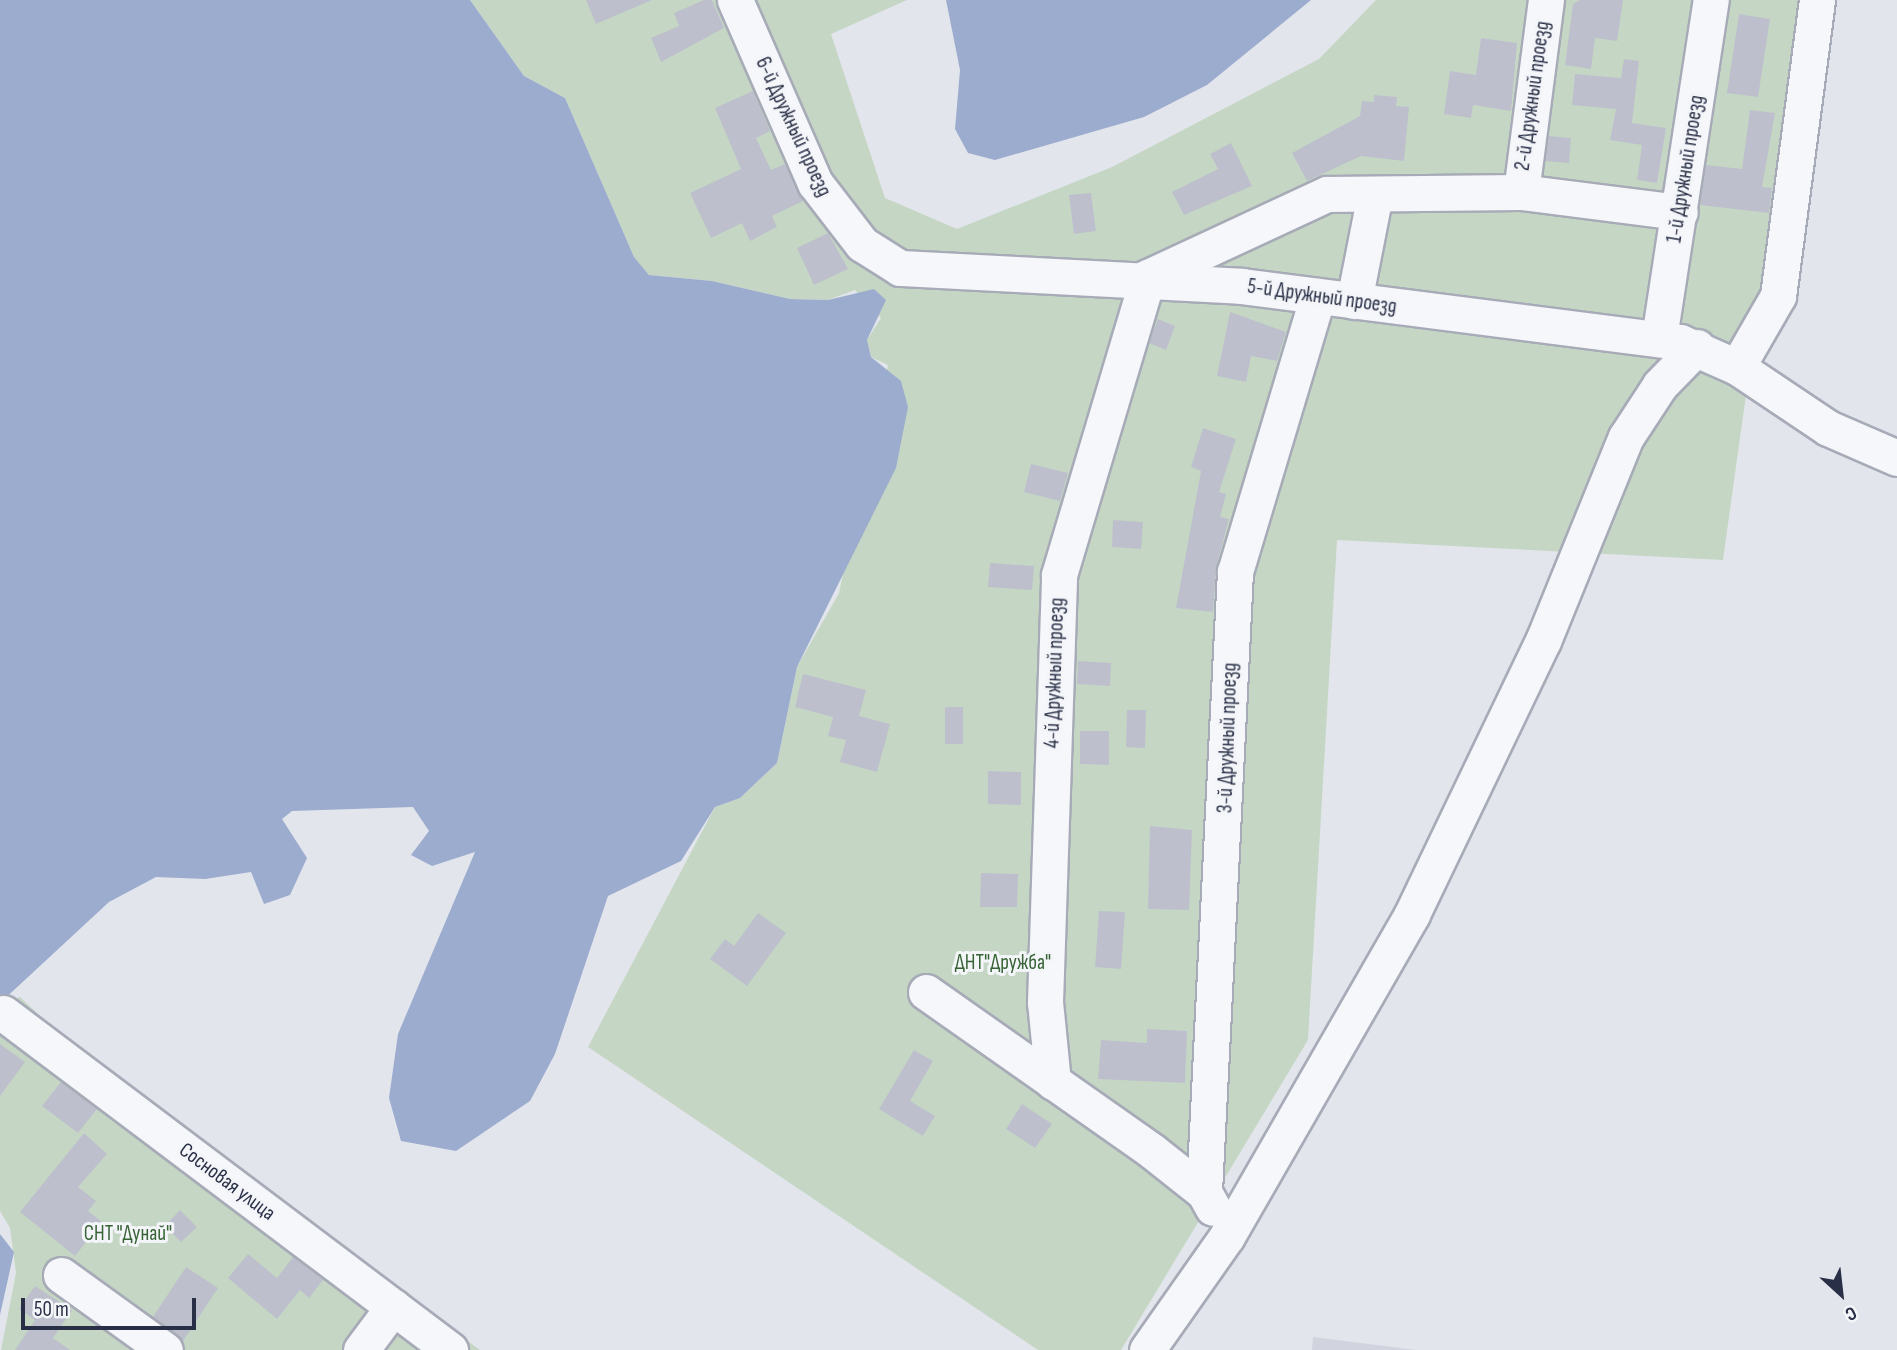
<!DOCTYPE html>
<html>
<head>
<meta charset="utf-8">
<style>
  body { margin:0 }
  #map { position:relative; width:1897px; height:1350px; overflow:hidden; background:#e3e5ec; font-family:"Sofia Sans Condensed",sans-serif }
  div>[style] { position:absolute }
  .built>* { inset:0; background:#d1d4de }
  .green>* { inset:0; background:#c5d7c4 }
  .water>* { inset:0; background:#9cacce }
  .building>* { inset:0; background:#bdc0cc }
  .roads { filter:drop-shadow(2px 0 #a7abb7) drop-shadow(-2px 0 #a7abb7) drop-shadow(0 2px #a7abb7) drop-shadow(0 -2px #a7abb7) }
  .minor>* { height:35px; margin:-17.5px; padding:0 17.5px; transform-origin:17.5px; border-radius:17.5px; background:#f6f7fa }
  span { translate:-50% -50%; white-space:nowrap; text-align:center; line-height:1.15; -webkit-text-stroke:6px #f3f5f9; paint-order:stroke }
  .street-label { font-size:21px; color:#292f46 }
  .park-label { font-size:21px; color:#376335 }
  .north { position:absolute; left:1806px; top:1259px; width:70px; height:70px; -webkit-text-stroke:5px #f3f5f9; paint-order:stroke; rotate:153deg; font-size:19px; font-weight:700; line-height:28px; text-align:center; color:#292f46 }
  .north::after { content:''; display:block; margin:auto; width:24px; height:32px; background:#292f46; clip-path:polygon(50% 0,100% 100%,50% 72%,0 100%) }
  .scale { position:absolute; left:21px; top:1298px; width:175px; height:32px; box-sizing:border-box; border:4px solid #292f46; border-top:0; padding-left:9px; font-size:21px; line-height:24px; white-space:nowrap; color:#292f46; -webkit-text-stroke:5px #f3f5f9; paint-order:stroke }
</style>
</head>
<body>
<div id="map">
  <div class="built">
    <i style="clip-path:polygon(1313px 1337px,1416px 1350px,1312px 1350px)"></i>
  </div>
  <div class="green">
    <i style="clip-path:polygon(470px 0,907px 0,831px 34px,885px 198px,957px 229px,1112px 167px,1319px 59px,1376px 0,1801px 0,1723px 560px,1337px 540px,1308px 1040px,1121px 1350px,1038px 1350px,588px 1047px,715px 807px,740px 798px,777px 763px,797px 667px,839px 593px,888px 365px,871px 357px,867px 340px,881px 318px,855px 290px,828px 300px,790px 299px,712px 281px,649px 275px,634px 257px,565px 98px,524px 76px)"></i>
    <i style="clip-path:polygon(20px 997px,76px 1050px,480px 1350px,1px 1350px,16px 1273px,10px 1228px,0 1211px,0 1008px)"></i>
  </div>
  <div class="water">
    <i style="clip-path:polygon(0 0,470px 0,524px 76px,565px 98px,634px 257px,649px 275px,712px 281px,790px 299px,828px 300px,874px 289px,886px 300px,867px 340px,871px 357px,901px 381px,908px 407px,896px 468px,797px 667px,777px 763px,740px 798px,715px 807px,681px 861px,608px 896px,555px 1054px,530px 1101px,456px 1151px,401px 1141px,389px 1098px,398px 1034px,475px 852px,432px 866px,411px 855px,429px 831px,413px 807px,292px 811px,282px 819px,307px 858px,290px 895px,264px 904px,251px 872px,205px 879px,156px 877px,109px 902px,0 1003px)"></i>
    <i style="clip-path:polygon(946px 0,1311px 0,1207px 85px,1144px 117px,995px 160px,968px 153px,955px 129px,960px 70px)"></i>
    <i style="clip-path:polygon(0 1234px,14px 1252px,0 1315px)"></i>
  </div>
  <div class="building">
    <i style="clip-path:polygon(586px 0,652px 0,596px 24px)"></i>
    <i style="clip-path:polygon(704px 0,712px 0,724px 28px,661px 62px,651px 38px,679px 26px,674px 13px)"></i>
    <i style="clip-path:polygon(1580px 0,1623px 0,1617px 41px,1595px 38px,1591px 69px,1565px 65px,1573px 4px)"></i>
    <i style="clip-path:polygon(1739px 14px,1770px 19px,1758px 97px,1727px 93px)"></i>
    <i style="clip-path:polygon(1481px 38px,1517px 43px,1511px 111px,1473px 105px,1471px 118px,1444px 114px,1450px 71px,1476px 75px)"></i>
    <i style="clip-path:polygon(1624px 59px,1639px 61px,1632px 123px,1666px 128px,1657px 183px,1637px 180px,1642px 145px,1610px 140px,1616px 109px,1572px 105px,1575px 74px,1621px 78px)"></i>
    <i style="clip-path:polygon(753px 91px,770px 131px,756px 138px,771px 170px,785px 164px,803px 201px,772px 216px,777px 227px,750px 241px,742px 223px,711px 238px,690px 193px,741px 169px,715px 108px)"></i>
    <i style="clip-path:polygon(1374px 95px,1397px 97px,1396px 106px,1409px 107px,1404px 161px,1361px 156px,1307px 181px,1292px 153px,1360px 116px,1362px 101px,1374px 102px)"></i>
    <i style="clip-path:polygon(1750px 110px,1775px 113px,1762px 187px,1772px 188px,1769px 213px,1700px 205px,1706px 165px,1742px 169px)"></i>
    <i style="clip-path:polygon(1549px 136px,1571px 138px,1569px 163px,1545px 161px)"></i>
    <i style="clip-path:polygon(1231px 143px,1252px 186px,1184px 215px,1172px 192px,1218px 169px,1210px 154px)"></i>
    <i style="clip-path:polygon(1091px 193px,1096px 231px,1074px 234px,1069px 195px)"></i>
    <i style="clip-path:polygon(828px 233px,848px 269px,814px 285px,797px 248px)"></i>
    <i style="clip-path:polygon(1230px 312px,1286px 332px,1277px 361px,1251px 356px,1246px 382px,1217px 376px)"></i>
    <i style="clip-path:polygon(1158px 319px,1175px 326px,1166px 350px,1149px 343px)"></i>
    <i style="clip-path:polygon(1203px 428px,1236px 439px,1219px 492px,1226px 494px,1220px 517px,1229px 519px,1216px 567px,1213px 612px,1176px 608px,1201px 471px,1191px 467px)"></i>
    <i style="clip-path:polygon(1031px 464px,1068px 473px,1060px 501px,1024px 492px)"></i>
    <i style="clip-path:polygon(1113px 520px,1143px 522px,1141px 549px,1112px 547px)"></i>
    <i style="clip-path:polygon(990px 563px,1034px 566px,1032px 590px,988px 587px)"></i>
    <i style="clip-path:polygon(1078px 661px,1111px 663px,1110px 686px,1077px 684px)"></i>
    <i style="clip-path:polygon(803px 674px,866px 690px,859px 716px,890px 724px,877px 772px,840px 762px,846px 740px,828px 736px,833px 717px,795px 707px)"></i>
    <i style="clip-path:polygon(945px 707px,963px 707px,963px 744px,945px 744px)"></i>
    <i style="clip-path:polygon(1127px 710px,1146px 710px,1145px 748px,1126px 747px)"></i>
    <i style="clip-path:polygon(1080px 731px,1109px 731px,1109px 765px,1080px 764px)"></i>
    <i style="clip-path:polygon(988px 771px,1021px 772px,1021px 805px,988px 804px)"></i>
    <i style="clip-path:polygon(1150px 826px,1192px 830px,1189px 910px,1148px 909px)"></i>
    <i style="clip-path:polygon(981px 873px,1018px 874px,1017px 907px,980px 907px)"></i>
    <i style="clip-path:polygon(1099px 911px,1125px 912px,1121px 969px,1095px 967px)"></i>
    <i style="clip-path:polygon(758px 913px,786px 933px,747px 986px,710px 959px,725px 939px,734px 946px)"></i>
    <i style="clip-path:polygon(1147px 1029px,1187px 1031px,1185px 1083px,1098px 1079px,1101px 1040px,1147px 1043px)"></i>
    <i style="clip-path:polygon(0 1044px,25px 1062px,0 1096px)"></i>
    <i style="clip-path:polygon(914px 1050px,933px 1061px,910px 1101px,935px 1116px,923px 1136px,879px 1109px)"></i>
    <i style="clip-path:polygon(61px 1082px,97px 1109px,78px 1133px,42px 1106px)"></i>
    <i style="clip-path:polygon(1022px 1104px,1052px 1124px,1035px 1148px,1006px 1129px)"></i>
    <i style="clip-path:polygon(84px 1133px,107px 1154px,78px 1187px,96px 1201px,88px 1211px,102px 1222px,75px 1256px,20px 1212px)"></i>
    <i style="clip-path:polygon(180px 1210px,197px 1227px,181px 1242px,165px 1226px)"></i>
    <i style="clip-path:polygon(248px 1254px,277px 1278px,293px 1257px,323px 1280px,309px 1298px,300px 1290px,277px 1319px,228px 1278px)"></i>
    <i style="clip-path:polygon(186px 1267px,218px 1288px,183px 1341px,153px 1317px)"></i>
    <i style="clip-path:polygon(35px 1286px,72px 1310px,53px 1338px,70px 1350px,15px 1350px,35px 1320px,19px 1309px)"></i>
  </div>
  <div class="roads">
    <div class="minor">
      <i style="left:735px;top:0;width:200px;rotate:66.4deg"></i>
      <i style="left:815px;top:183px;width:77px;rotate:52.4deg"></i>
      <i style="left:862px;top:244px;width:45px;rotate:32.3deg"></i>
      <i style="left:900px;top:268px;width:342px;rotate:3deg"></i>
      <i style="left:1242px;top:286px;width:442px;rotate:7.3deg"></i>
      <i style="left:1680px;top:342px;width:62px;rotate:23.7deg"></i>
      <i style="left:1737px;top:367px;width:110px;rotate:33.8deg"></i>
      <i style="left:1828px;top:428px;width:75px;rotate:23.5deg"></i>
      <i style="left:1521px;top:192px;width:194px;rotate:-82.6deg"></i>
      <i style="left:1354px;top:301px;width:104px;rotate:-78.9deg"></i>
      <i style="left:1659px;top:338px;width:342px;rotate:-81.3deg"></i>
      <i style="left:1737px;top:367px;width:82px;rotate:-60deg"></i>
      <i style="left:1778px;top:296px;width:299px;rotate:-82.5deg"></i>
      <i style="left:926px;top:992px;width:276px;rotate:35.1deg"></i>
      <i style="left:1152px;top:1151px;width:66px;rotate:38.3deg"></i>
      <i style="left:1204px;top:1192px;width:18px;rotate:61deg"></i>
      <i style="left:3px;top:1013px;width:560px;rotate:37.01deg"></i>
      <i style="left:1053px;top:1082px;width:80px;rotate:-95.7deg"></i>
      <i style="left:1045px;top:1002px;width:427px;rotate:-88.1deg"></i>
      <i style="left:1059px;top:575px;width:311px;rotate:-73.4deg"></i>
      <i style="left:1148px;top:277px;width:197px;rotate:-24.9deg"></i>
      <i style="left:1327px;top:194px;width:194px;rotate:-0.6deg"></i>
      <i style="left:1521px;top:192px;width:160px;rotate:7.2deg"></i>
      <i style="left:1204px;top:1192px;width:621px;rotate:-87.14deg"></i>
      <i style="left:1235px;top:572px;width:288px;rotate:-73.3deg"></i>
      <i style="left:61px;top:1275px;width:128px;rotate:35.8deg"></i>
      <i style="left:361px;top:1350px;width:54px;rotate:-53.3deg"></i>
      <i style="left:1147px;top:1350px;width:139px;rotate:-54.9deg"></i>
      <i style="left:1227px;top:1236px;width:371px;rotate:-60.1deg"></i>
      <i style="left:1412px;top:914px;width:303px;rotate:-64.4deg"></i>
      <i style="left:1543px;top:641px;width:220px;rotate:-67.9deg"></i>
      <i style="left:1626px;top:437px;width:62px;rotate:-56.8deg"></i>
      <i style="left:1660px;top:385px;width:53px;rotate:-45.8deg"></i>
    </div>
  </div>
  <div class="street-label">
    <span style="left:1533px;top:96px;rotate:-82deg">2-й Дружный проезд</span>
    <span style="left:793px;top:127px;rotate:65deg">6-й Дружный проезд</span>
    <span style="left:1686px;top:169px;rotate:-81deg">1-й Дружный проезд</span>
    <span style="left:1322px;top:297px;rotate:8deg">5-й Дружный проезд</span>
    <span style="left:1055px;top:673px;rotate:-88deg">4-й Дружный проезд</span>
    <span style="left:1228px;top:738px;rotate:-88deg">3-й Дружный проезд</span>
    <span style="left:227px;top:1182px;rotate:37deg">Сосновая улица</span>
  </div>
  <div class="park-label">
    <span style="left:1003px;top:963px">ДНТ"Дружба"</span>
    <span style="left:128px;top:1234px">СНТ "Дунай"</span>
  </div>
  <div class="north">С</div>
  <div class="scale">50 m</div>
</div>
</body>
</html>
